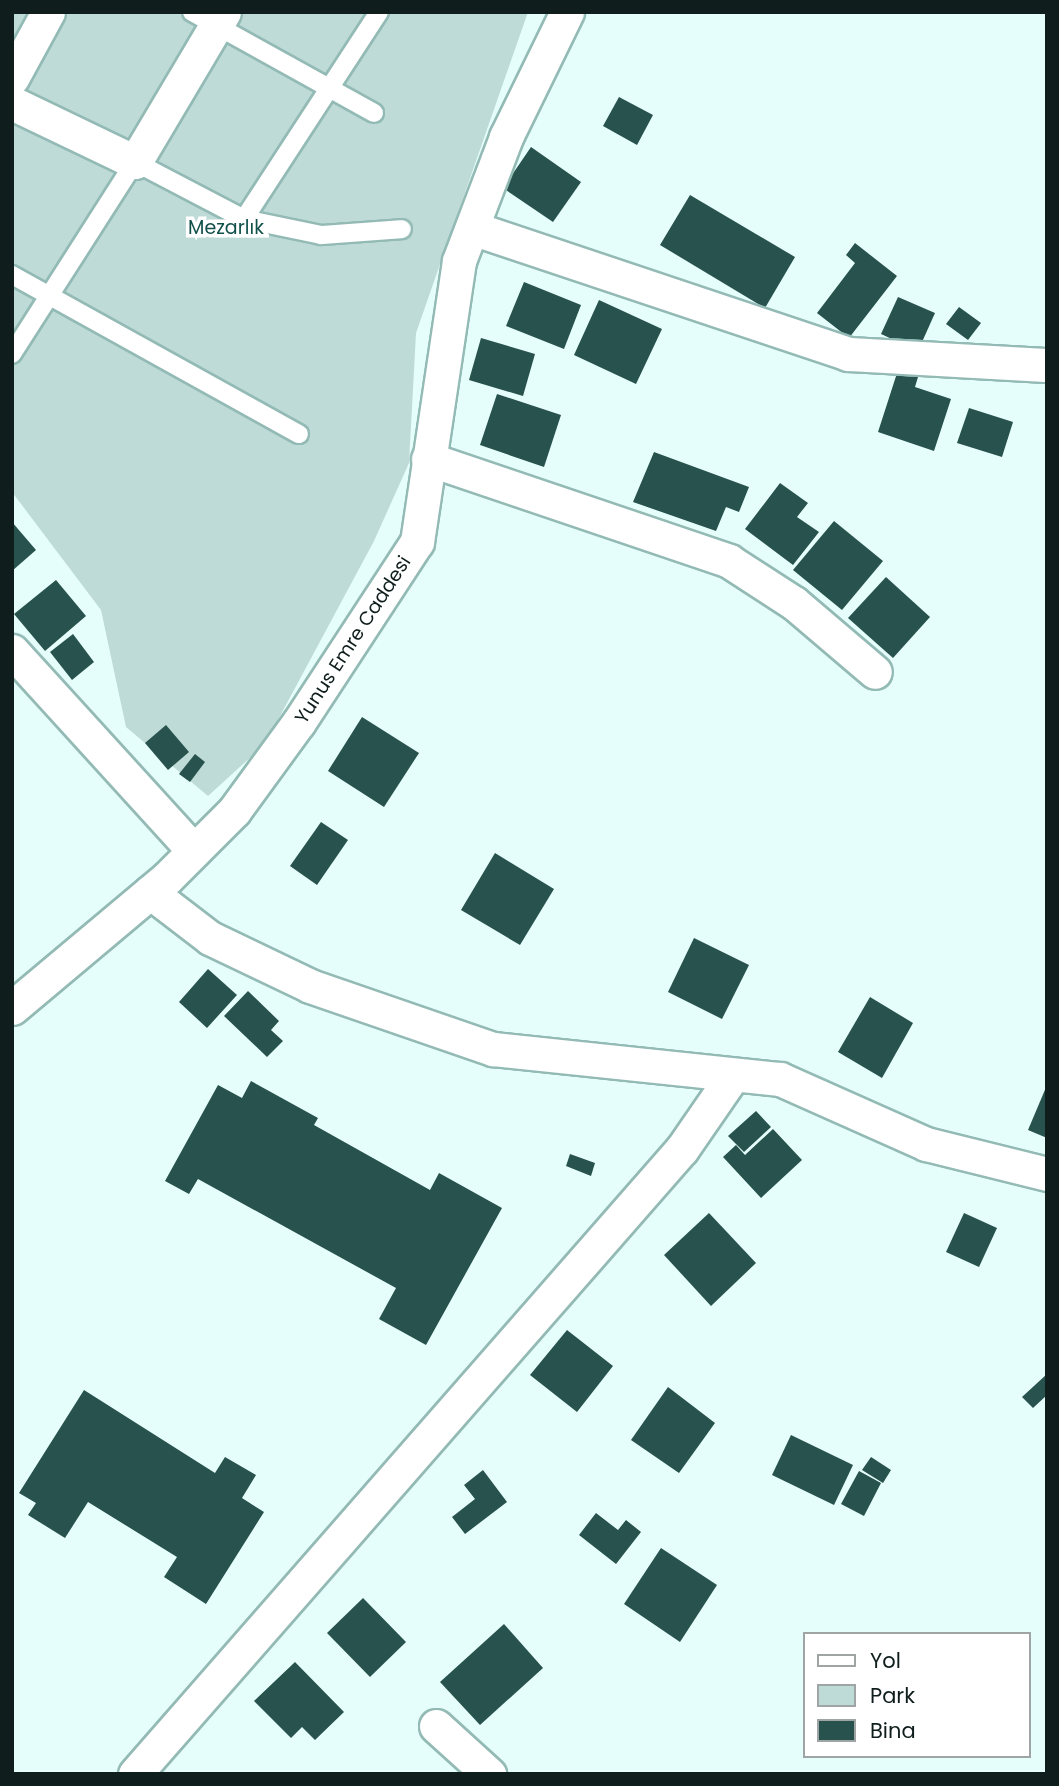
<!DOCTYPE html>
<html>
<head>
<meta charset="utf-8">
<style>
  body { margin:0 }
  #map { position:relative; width:1059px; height:1786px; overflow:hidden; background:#e6fefb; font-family:Poppins,sans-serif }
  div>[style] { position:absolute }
  .green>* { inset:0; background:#bedbd7 }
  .building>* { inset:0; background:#28524d }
  .roads { filter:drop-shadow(2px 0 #93bab5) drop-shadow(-2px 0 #93bab5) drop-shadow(0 2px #93bab5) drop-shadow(0 -2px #93bab5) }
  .lane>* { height:18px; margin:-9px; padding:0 9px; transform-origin:9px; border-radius:9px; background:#fff }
  .street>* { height:33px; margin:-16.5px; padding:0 16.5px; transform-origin:16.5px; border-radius:16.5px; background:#fff }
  span { translate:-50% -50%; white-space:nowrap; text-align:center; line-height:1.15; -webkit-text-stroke:7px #fff; paint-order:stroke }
  .park-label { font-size:19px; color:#11514b }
  .street-label { font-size:19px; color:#0f1e1c }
  .frame { position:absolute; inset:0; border:14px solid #0f1e1c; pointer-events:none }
  .legend { position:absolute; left:803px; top:1632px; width:228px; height:126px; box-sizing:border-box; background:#fff; border:2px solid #9fa5a4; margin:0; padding:9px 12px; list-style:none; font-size:21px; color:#0f1e1c }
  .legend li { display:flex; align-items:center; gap:14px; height:35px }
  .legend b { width:35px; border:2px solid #9fa5a4 }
</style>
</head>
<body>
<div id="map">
  <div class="green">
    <i style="clip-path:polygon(12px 12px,528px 12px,416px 333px,409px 463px,374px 541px,265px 744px,208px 796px,126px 727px,101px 610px,12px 492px)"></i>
  </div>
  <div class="building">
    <i style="clip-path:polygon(619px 97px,653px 115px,637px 145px,603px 126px)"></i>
    <i style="clip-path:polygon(531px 147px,581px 182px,553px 222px,503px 188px)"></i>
    <i style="clip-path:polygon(690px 195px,795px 257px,765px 308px,660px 245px)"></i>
    <i style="clip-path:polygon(855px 243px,897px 276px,849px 338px,817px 313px,855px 263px,846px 255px)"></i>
    <i style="clip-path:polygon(524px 282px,581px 305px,564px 349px,506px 326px)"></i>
    <i style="clip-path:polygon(898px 297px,935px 313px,918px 351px,881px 334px)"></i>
    <i style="clip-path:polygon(599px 300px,662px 329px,636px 384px,574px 355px)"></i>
    <i style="clip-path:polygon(959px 307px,981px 323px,968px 340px,946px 324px)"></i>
    <i style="clip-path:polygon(481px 338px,535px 354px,523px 396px,469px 380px)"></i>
    <i style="clip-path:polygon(898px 370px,918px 377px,915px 387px,951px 399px,934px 451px,878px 432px)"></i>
    <i style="clip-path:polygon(497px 394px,561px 415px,544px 467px,480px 445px)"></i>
    <i style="clip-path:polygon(969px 408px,1013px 422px,1002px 457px,957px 443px)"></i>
    <i style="clip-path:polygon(654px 452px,749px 487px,739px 512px,726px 507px,716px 531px,633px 502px)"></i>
    <i style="clip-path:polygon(780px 483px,808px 503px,797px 517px,819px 532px,793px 565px,745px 529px)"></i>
    <i style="clip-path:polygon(834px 521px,883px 561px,842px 610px,793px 570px)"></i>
    <i style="clip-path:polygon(12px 522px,36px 550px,12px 571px)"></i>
    <i style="clip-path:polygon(886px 577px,930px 617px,893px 658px,848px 618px)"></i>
    <i style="clip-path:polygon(56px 580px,86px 616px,45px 651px,14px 614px)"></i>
    <i style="clip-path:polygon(73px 634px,94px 662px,72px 680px,50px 652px)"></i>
    <i style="clip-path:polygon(362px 717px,419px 753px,384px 807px,328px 771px)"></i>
    <i style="clip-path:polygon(166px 725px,189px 752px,168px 770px,145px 743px)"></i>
    <i style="clip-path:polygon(195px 754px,205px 762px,190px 782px,179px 774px)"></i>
    <i style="clip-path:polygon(321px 822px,348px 840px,317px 885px,290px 866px)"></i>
    <i style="clip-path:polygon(495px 853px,554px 889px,520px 945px,461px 910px)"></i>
    <i style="clip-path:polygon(694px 938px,749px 965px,722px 1019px,668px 992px)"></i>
    <i style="clip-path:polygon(208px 969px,237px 995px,207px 1028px,179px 1002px)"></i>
    <i style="clip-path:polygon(248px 991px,279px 1021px,271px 1030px,283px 1041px,267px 1057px,224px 1016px)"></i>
    <i style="clip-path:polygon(870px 997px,913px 1023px,882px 1078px,838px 1052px)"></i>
    <i style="clip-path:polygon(251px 1081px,318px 1118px,314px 1125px,430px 1190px,439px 1173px,502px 1208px,426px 1345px,379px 1319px,396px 1288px,198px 1179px,189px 1194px,165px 1181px,218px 1085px,242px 1098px)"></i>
    <i style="clip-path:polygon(1047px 1085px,1047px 1138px,1028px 1130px)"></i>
    <i style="clip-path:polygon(756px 1111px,771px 1127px,744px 1152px,728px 1136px)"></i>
    <i style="clip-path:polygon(773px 1129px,802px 1160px,761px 1198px,723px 1157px,736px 1145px,745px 1155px)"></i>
    <i style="clip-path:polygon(570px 1154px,595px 1163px,591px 1176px,566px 1166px)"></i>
    <i style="clip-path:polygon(709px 1213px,756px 1263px,711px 1306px,664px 1255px)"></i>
    <i style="clip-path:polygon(964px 1213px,997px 1228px,979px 1267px,946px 1252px)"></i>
    <i style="clip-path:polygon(567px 1330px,613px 1366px,577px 1412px,530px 1375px)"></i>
    <i style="clip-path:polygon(1047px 1374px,1047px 1395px,1033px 1408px,1022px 1397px)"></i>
    <i style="clip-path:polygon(668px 1387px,715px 1423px,679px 1473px,631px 1440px)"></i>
    <i style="clip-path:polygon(84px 1390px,215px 1473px,225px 1457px,256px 1475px,242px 1498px,264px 1512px,206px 1604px,164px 1577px,177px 1557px,88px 1502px,65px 1538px,28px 1515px,36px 1503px,19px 1493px)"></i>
    <i style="clip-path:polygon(791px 1435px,853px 1465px,834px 1505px,772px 1475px)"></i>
    <i style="clip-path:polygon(871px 1457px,891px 1470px,883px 1483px,862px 1470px)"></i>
    <i style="clip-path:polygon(483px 1470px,507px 1502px,465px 1534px,452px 1517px,475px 1499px,464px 1485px)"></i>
    <i style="clip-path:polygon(859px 1471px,881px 1483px,864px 1516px,841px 1504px)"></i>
    <i style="clip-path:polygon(596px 1513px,618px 1530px,626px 1520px,641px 1532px,616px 1564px,579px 1535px)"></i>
    <i style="clip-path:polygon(661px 1548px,717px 1585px,680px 1642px,624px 1604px)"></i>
    <i style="clip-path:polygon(363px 1598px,406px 1642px,370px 1677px,327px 1633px)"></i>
    <i style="clip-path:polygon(504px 1624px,543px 1668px,480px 1725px,440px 1682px)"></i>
    <i style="clip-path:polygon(295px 1662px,344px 1712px,315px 1740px,302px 1727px,291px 1738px,254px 1701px)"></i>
  </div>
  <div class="roads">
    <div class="lane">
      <i style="left:192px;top:12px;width:208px;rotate:29deg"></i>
      <i style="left:244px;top:219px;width:247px;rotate:-56.9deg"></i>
      <i style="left:12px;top:275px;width:328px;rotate:29deg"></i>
      <i style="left:12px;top:354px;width:228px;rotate:-57.4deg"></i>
      <i style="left:135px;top:162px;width:123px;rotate:27.6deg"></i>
      <i style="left:244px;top:219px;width:79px;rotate:11.7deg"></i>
      <i style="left:321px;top:235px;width:81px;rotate:-4.2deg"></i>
    </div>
    <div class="street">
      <i style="left:12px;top:78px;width:75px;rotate:-61.4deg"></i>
      <i style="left:12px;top:103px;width:136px;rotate:25.6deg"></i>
      <i style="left:135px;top:162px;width:174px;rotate:-59.3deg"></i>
      <i style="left:472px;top:228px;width:397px;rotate:18.5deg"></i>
      <i style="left:848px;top:354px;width:199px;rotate:3.2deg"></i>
      <i style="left:428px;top:459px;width:318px;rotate:18.7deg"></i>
      <i style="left:729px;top:561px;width:77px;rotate:32.9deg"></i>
      <i style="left:794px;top:603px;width:106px;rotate:40.4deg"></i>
      <i style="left:12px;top:651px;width:270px;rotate:47.7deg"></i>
      <i style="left:150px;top:892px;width:76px;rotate:37.5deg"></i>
      <i style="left:210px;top:938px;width:111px;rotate:25.6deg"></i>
      <i style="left:310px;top:986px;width:194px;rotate:19deg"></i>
      <i style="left:493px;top:1049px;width:289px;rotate:6deg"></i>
      <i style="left:780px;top:1079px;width:160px;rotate:24deg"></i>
      <i style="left:926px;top:1144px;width:125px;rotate:13.9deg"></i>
      <i style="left:12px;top:1008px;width:202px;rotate:-40deg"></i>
      <i style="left:167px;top:878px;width:95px;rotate:-45deg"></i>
      <i style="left:234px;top:811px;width:110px;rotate:-53.9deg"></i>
      <i style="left:299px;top:722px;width:215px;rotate:-56.8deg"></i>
      <i style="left:417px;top:542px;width:284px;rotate:-81.5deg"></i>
      <i style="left:459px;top:261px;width:133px;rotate:-69.2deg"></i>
      <i style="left:506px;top:137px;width:139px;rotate:-64deg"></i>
      <i style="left:436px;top:1726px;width:72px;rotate:42.2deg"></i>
      <i style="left:135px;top:1774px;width:831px;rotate:-48.81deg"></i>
      <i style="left:682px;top:1149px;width:90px;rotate:-55.4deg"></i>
    </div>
  </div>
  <div class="park-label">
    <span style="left:226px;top:228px">Mezarlık</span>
  </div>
  <div class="street-label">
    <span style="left:353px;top:640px;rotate:-57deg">Yunus Emre Caddesi</span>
  </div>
  <div class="frame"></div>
  <ul class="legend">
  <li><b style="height:9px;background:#fff"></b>Yol</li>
  <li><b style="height:19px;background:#bedbd7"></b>Park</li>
  <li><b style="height:19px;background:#28524d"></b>Bina</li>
  </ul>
</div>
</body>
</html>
